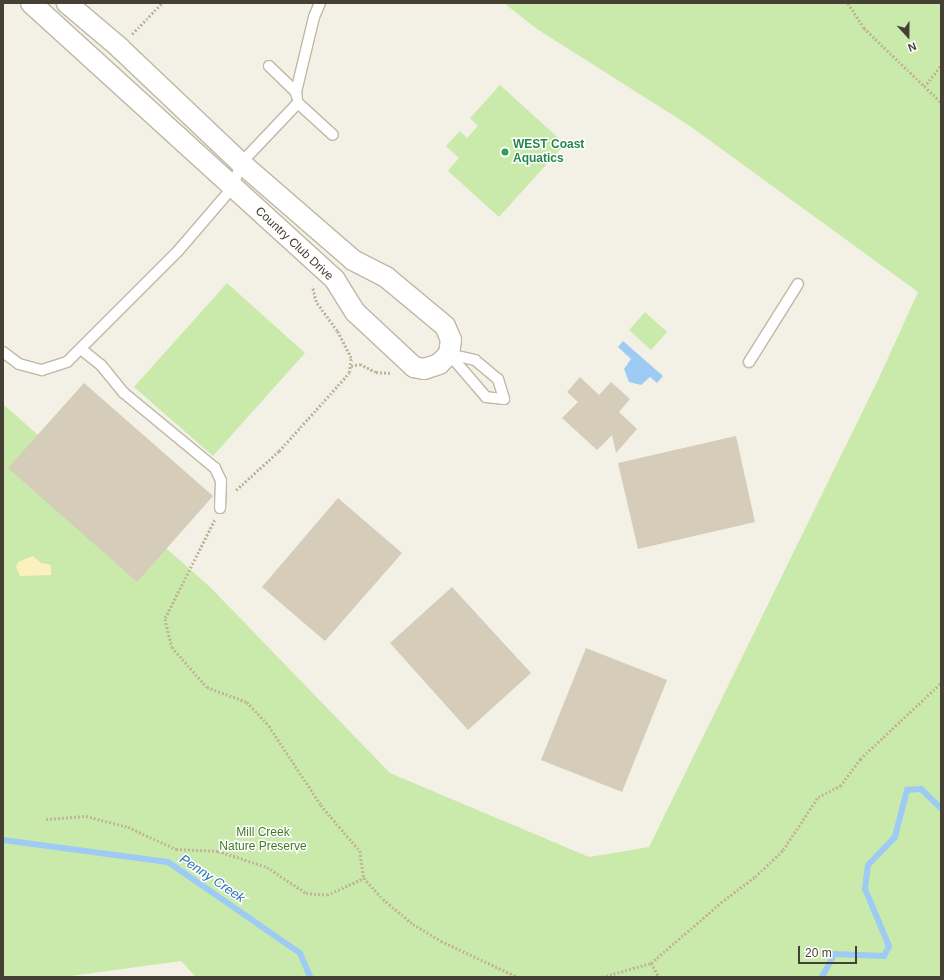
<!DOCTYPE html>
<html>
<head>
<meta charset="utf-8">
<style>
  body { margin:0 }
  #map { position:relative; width:944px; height:980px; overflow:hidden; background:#f3f0e5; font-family:Helvetica,sans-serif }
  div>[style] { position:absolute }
  .green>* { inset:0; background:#caeaac }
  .sand>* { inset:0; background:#faf1bf }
  .water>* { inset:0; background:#9ecbf3 }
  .stream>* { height:6px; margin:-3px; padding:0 3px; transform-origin:3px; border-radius:3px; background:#9ecbf3 }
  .building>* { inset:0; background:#d5ccba }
  .path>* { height:2.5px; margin-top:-1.25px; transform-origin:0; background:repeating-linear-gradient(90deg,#c1b598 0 2px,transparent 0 4px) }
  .roads { filter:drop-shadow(1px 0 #bfb8a7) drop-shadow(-1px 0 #bfb8a7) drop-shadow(0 1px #bfb8a7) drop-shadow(0 -1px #bfb8a7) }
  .lane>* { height:10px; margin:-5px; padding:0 5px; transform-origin:5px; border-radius:5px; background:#fff }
  .street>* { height:20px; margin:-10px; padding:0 10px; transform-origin:10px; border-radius:10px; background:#fff }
  .dots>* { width:11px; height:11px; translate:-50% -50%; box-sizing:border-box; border:2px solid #fff; border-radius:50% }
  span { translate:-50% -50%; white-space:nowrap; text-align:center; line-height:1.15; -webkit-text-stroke:3px #fff; paint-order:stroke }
  .leisure-label { font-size:12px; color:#27864d; font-weight:700 }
  .left { translate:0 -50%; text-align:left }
  .street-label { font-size:12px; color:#464034 }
  .park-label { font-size:12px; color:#407a25 }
  .water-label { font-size:13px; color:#2972b6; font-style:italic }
  .frame { position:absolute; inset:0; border:4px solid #464034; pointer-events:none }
  .north { position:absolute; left:888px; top:16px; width:40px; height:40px; -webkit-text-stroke:3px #fff; paint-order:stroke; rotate:159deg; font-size:11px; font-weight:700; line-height:16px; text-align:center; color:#464034 }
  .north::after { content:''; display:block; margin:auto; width:14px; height:18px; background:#464034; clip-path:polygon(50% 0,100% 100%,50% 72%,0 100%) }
  .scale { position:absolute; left:798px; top:946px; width:59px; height:18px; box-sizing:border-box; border:2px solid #464034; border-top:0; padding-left:5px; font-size:12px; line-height:14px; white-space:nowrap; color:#464034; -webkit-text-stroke:3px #fff; paint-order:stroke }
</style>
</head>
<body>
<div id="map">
  <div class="green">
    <i style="clip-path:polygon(504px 3px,941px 3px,941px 977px,196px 977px,181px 961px,64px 977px,3px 977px,3px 404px,210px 587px,390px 773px,589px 857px,649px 847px,878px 380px,918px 292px,690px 126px,537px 29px)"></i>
    <i style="clip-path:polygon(500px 85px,565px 144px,499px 217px,448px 171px,459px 158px,446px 146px,460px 131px,467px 138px,478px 126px,470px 118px)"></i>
    <i style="clip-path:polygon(227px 283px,305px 353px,213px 456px,134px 387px)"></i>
    <i style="clip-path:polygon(645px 312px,667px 332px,651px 350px,629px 330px)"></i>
  </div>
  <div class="sand">
    <i style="clip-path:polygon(33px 556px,41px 563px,51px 565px,51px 575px,20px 576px,16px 567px,18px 562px)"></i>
  </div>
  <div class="water">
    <i style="clip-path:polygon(623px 341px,663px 376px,657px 383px,650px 377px,641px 385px,629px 382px,624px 369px,631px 359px,618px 347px)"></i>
  </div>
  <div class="stream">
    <i style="left:3px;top:840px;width:166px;rotate:7.6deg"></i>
    <i style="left:168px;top:862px;width:160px;rotate:34.6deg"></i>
    <i style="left:300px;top:953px;width:26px;rotate:67deg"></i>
    <i style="left:822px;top:977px;width:26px;rotate:-62deg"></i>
    <i style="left:834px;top:954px;width:50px;rotate:2.3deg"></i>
    <i style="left:884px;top:956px;width:11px;rotate:-63deg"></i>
    <i style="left:889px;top:946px;width:62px;rotate:-112.8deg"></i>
    <i style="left:865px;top:889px;width:24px;rotate:-83deg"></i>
    <i style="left:868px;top:865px;width:39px;rotate:-46deg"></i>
    <i style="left:895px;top:837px;width:49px;rotate:-75.7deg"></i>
    <i style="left:907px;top:790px;width:14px;rotate:-4deg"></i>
    <i style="left:921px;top:789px;width:28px;rotate:44deg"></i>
  </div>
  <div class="building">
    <i style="clip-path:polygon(580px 377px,599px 395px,611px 382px,630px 399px,619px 412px,637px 429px,616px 453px,612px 435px,597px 450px,562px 418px,578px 402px,567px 392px)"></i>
    <i style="clip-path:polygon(84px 383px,213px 496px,137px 582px,8px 468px)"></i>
    <i style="clip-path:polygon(736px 436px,755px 522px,638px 549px,618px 463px)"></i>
    <i style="clip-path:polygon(338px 498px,402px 553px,325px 641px,262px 587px)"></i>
    <i style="clip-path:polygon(452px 587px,531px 673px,468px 730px,390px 643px)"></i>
    <i style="clip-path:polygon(586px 648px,667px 680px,622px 792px,541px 760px)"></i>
  </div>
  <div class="path">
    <i style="left:848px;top:3px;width:30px;rotate:57deg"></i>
    <i style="left:864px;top:28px;width:107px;rotate:43.9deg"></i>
    <i style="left:132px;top:34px;width:43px;rotate:-45.9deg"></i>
    <i style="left:924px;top:87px;width:28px;rotate:-52deg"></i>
    <i style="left:351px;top:366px;width:9px;rotate:-13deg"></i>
    <i style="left:360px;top:364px;width:18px;rotate:27deg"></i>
    <i style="left:376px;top:372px;width:14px;rotate:4deg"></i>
    <i style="left:236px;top:490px;width:58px;rotate:-42.2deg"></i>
    <i style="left:279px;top:451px;width:105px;rotate:-48.1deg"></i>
    <i style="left:349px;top:373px;width:15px;rotate:-82deg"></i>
    <i style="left:351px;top:358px;width:30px;rotate:-117deg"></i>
    <i style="left:337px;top:331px;width:36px;rotate:-126deg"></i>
    <i style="left:316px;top:302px;width:16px;rotate:-104deg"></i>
    <i style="left:215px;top:520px;width:111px;rotate:116.8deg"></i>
    <i style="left:165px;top:619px;width:29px;rotate:76deg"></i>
    <i style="left:172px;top:647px;width:53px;rotate:48.8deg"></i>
    <i style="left:207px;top:687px;width:43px;rotate:20.6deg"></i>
    <i style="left:247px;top:702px;width:33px;rotate:47deg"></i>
    <i style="left:269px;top:726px;width:95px;rotate:56.6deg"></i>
    <i style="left:321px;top:805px;width:60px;rotate:49.7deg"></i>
    <i style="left:360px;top:851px;width:27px;rotate:82deg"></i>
    <i style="left:364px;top:878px;width:28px;rotate:48deg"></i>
    <i style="left:383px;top:899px;width:39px;rotate:40deg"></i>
    <i style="left:413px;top:924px;width:33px;rotate:31deg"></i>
    <i style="left:441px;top:941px;width:85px;rotate:25.1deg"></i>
    <i style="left:46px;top:819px;width:40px;rotate:-4.3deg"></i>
    <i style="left:86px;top:816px;width:43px;rotate:14.7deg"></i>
    <i style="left:128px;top:827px;width:53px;rotate:24.6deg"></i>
    <i style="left:176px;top:849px;width:42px;rotate:2.7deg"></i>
    <i style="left:218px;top:851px;width:52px;rotate:18.1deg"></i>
    <i style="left:267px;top:867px;width:47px;rotate:33.7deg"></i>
    <i style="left:306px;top:893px;width:21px;rotate:5deg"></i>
    <i style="left:327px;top:895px;width:41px;rotate:-24.7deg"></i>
    <i style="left:651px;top:963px;width:16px;rotate:60deg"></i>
    <i style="left:602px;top:977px;width:51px;rotate:-15.9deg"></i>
    <i style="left:651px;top:963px;width:96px;rotate:-40.8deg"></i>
    <i style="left:724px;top:900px;width:39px;rotate:-37deg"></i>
    <i style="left:755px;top:877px;width:39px;rotate:-44deg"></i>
    <i style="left:783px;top:850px;width:64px;rotate:-56.6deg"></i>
    <i style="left:818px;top:797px;width:25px;rotate:-27deg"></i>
    <i style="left:840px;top:786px;width:34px;rotate:-53deg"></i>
    <i style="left:860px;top:759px;width:111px;rotate:-43.2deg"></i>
  </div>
  <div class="roads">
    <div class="lane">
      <i style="left:269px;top:66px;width:37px;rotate:44deg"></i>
      <i style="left:296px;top:92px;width:5px;rotate:79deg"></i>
      <i style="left:296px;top:92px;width:77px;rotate:-76.5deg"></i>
      <i style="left:314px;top:17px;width:15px;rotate:-67deg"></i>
      <i style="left:81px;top:349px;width:26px;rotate:39deg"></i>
      <i style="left:101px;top:365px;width:36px;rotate:51deg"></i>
      <i style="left:124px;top:393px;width:118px;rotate:39.5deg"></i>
      <i style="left:215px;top:468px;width:14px;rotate:65deg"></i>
      <i style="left:221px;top:481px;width:27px;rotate:92deg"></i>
      <i style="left:3px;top:352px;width:20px;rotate:37deg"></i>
      <i style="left:19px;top:364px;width:24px;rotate:15deg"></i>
      <i style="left:42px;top:370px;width:26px;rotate:-18deg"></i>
      <i style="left:67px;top:362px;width:157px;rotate:-45deg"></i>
      <i style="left:178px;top:251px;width:84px;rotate:-49.3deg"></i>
      <i style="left:233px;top:187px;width:25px;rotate:-72deg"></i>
      <i style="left:241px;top:163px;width:83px;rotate:-46.5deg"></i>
      <i style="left:298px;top:103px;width:47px;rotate:42.4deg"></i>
      <i style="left:449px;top:354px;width:27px;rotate:13deg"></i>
      <i style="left:475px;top:360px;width:30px;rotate:40deg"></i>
      <i style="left:498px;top:379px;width:21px;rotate:73deg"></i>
      <i style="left:504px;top:399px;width:18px;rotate:-174deg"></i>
      <i style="left:486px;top:397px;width:57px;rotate:-130.7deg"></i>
      <i style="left:749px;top:362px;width:92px;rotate:-57.9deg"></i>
    </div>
    <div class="street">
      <i style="left:31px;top:3px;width:411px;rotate:42.3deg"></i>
      <i style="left:335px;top:280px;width:38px;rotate:58deg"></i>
      <i style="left:355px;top:312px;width:81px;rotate:43deg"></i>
      <i style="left:414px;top:367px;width:10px;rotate:11deg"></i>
      <i style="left:424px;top:369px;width:16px;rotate:-18deg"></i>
      <i style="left:439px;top:364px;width:14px;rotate:-45deg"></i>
      <i style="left:449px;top:354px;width:14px;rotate:-82deg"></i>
      <i style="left:451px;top:340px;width:15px;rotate:-113deg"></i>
      <i style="left:445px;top:326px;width:77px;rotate:-140.3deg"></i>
      <i style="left:386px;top:277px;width:37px;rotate:-153deg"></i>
      <i style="left:353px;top:260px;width:148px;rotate:-139.1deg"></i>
      <i style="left:241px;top:163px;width:167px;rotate:-136.5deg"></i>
      <i style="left:120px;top:48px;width:70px;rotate:-139.7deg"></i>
    </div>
  </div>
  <div class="dots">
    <i style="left:505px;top:152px;background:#2e9e5b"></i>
  </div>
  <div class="leisure-label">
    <span class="left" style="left:513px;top:152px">WEST Coast<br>Aquatics</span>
  </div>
  <div class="street-label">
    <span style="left:294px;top:244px;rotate:43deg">Country Club Drive</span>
  </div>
  <div class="park-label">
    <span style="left:263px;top:840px">Mill Creek<br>Nature Preserve</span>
  </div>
  <div class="water-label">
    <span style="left:212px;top:879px;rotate:34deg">Penny Creek</span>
  </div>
  <div class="frame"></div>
  <div class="north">N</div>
  <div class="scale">20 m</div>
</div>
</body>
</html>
